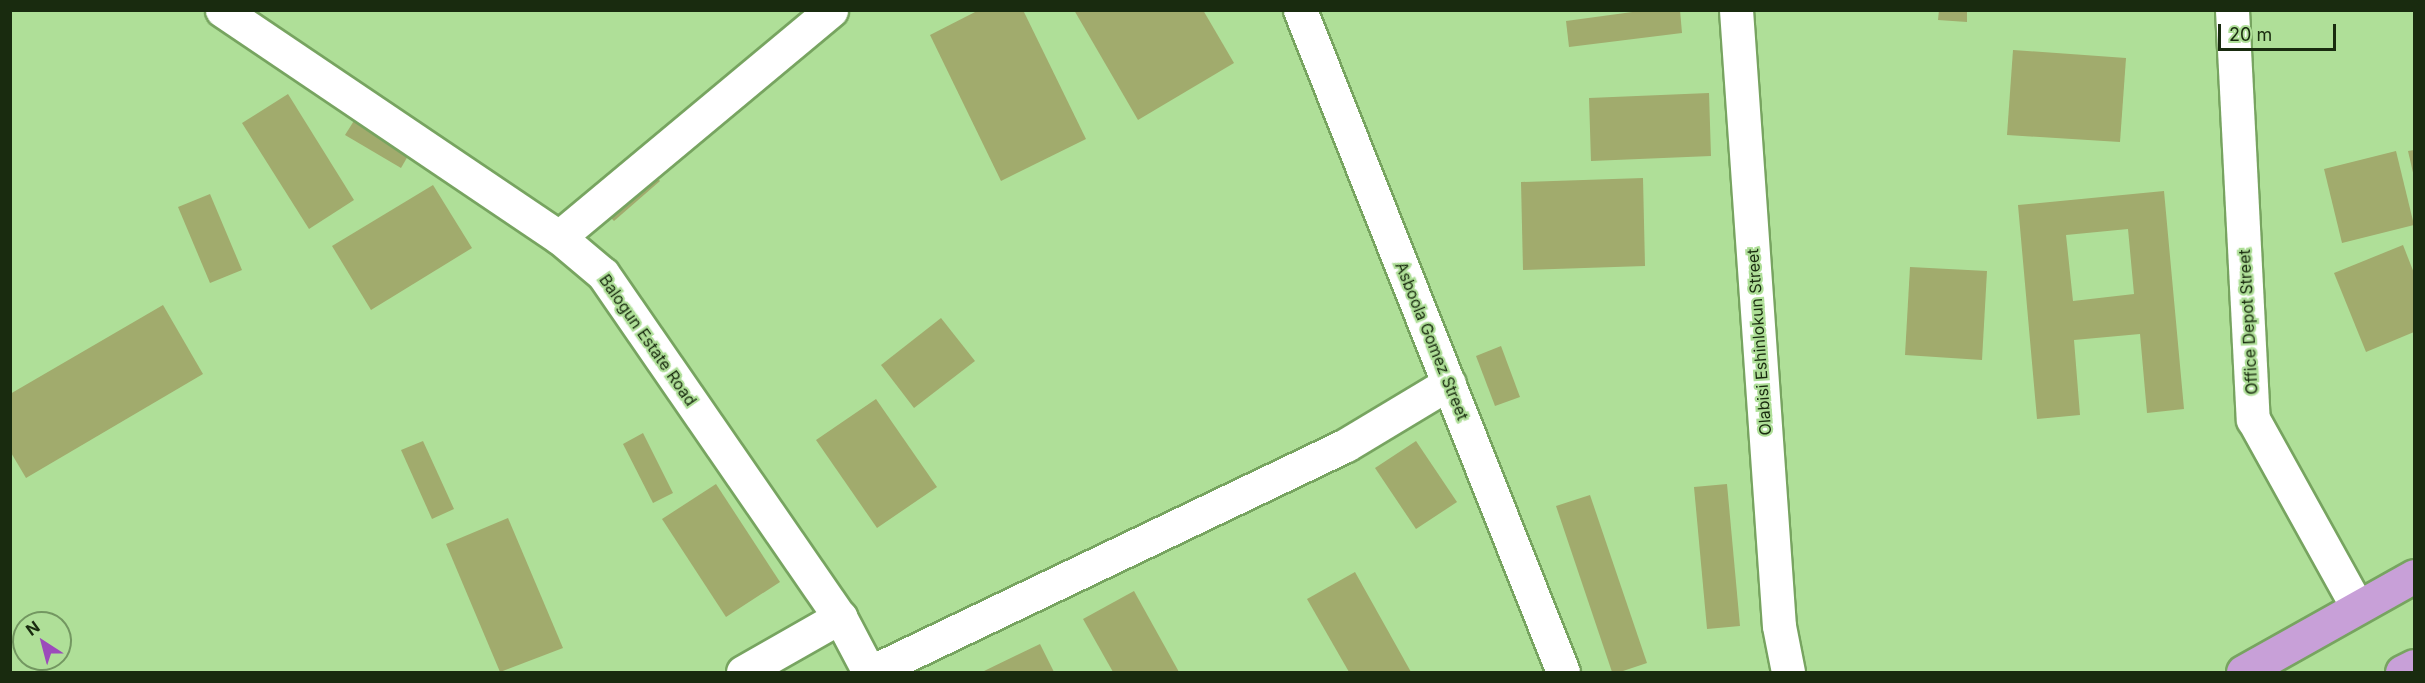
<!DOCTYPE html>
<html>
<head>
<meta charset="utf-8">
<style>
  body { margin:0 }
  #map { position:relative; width:2425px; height:683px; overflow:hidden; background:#afdf98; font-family:Inter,sans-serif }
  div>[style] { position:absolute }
  .building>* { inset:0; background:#a1ab6d }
  .roads { filter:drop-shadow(2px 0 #77a460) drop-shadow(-2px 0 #77a460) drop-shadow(0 2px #77a460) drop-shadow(0 -2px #77a460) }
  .street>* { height:33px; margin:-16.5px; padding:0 16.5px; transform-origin:16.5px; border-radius:16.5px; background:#fff }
  .highway>* { height:33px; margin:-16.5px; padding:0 16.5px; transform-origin:16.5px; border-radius:16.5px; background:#c8a0d8 }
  span { translate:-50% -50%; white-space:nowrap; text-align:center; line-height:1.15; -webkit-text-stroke:4.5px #afdf98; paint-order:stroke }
  .street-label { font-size:16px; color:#192b0f }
  .frame { position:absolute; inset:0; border:12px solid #192b0f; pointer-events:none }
  .north { position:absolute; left:12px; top:611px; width:60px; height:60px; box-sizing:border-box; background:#afdf98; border:2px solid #739761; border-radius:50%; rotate:324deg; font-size:16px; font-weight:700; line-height:24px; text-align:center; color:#192b0f }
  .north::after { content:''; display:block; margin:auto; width:21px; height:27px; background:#9c4bbb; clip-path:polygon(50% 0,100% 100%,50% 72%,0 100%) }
  .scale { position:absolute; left:2218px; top:24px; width:118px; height:27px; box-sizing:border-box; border:3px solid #192b0f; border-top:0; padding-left:8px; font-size:18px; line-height:21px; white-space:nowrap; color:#192b0f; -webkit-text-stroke:4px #afdf98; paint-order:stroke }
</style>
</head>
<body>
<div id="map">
  <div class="building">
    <i style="clip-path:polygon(979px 10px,1023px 10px,1086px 139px,1001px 181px,930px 35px)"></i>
    <i style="clip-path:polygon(1074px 10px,1203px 10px,1234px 63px,1138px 120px)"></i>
    <i style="clip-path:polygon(1647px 10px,1680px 10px,1682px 33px,1569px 47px,1566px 21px)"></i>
    <i style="clip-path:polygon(1939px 10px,1967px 10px,1967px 22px,1938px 20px)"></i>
    <i style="clip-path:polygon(2013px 50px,2126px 58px,2120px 142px,2007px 135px)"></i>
    <i style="clip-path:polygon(1709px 93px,1711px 156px,1591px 161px,1589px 98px)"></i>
    <i style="clip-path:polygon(288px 94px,354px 200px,309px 229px,242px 123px)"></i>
    <i style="clip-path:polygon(357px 116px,412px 149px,401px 168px,345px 135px)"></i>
    <i style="clip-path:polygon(2414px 150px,2414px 177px,2408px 151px)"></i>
    <i style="clip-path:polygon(2396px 151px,2414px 225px,2342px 243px,2324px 169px)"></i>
    <i style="clip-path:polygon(647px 167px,660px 181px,614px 221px,600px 207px)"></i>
    <i style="clip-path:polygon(1643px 178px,1645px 266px,1523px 270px,1521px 182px)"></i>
    <i style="clip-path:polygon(433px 185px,472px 248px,371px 310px,332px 246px)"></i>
    <i style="clip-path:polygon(evenodd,2164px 191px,2184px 409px,2147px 413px,2140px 334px,2074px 340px,2080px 415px,2037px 419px,2018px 205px,2164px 191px,2128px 229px,2134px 294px,2073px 301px,2066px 235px,2128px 229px)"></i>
    <i style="clip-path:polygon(210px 194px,242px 270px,210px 283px,178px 207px)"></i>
    <i style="clip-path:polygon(2403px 245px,2414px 273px,2414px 332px,2366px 352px,2334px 273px)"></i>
    <i style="clip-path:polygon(1910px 267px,1987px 271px,1982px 360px,1905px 355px)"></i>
    <i style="clip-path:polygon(163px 305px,203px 374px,26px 478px,10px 451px,10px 394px)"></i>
    <i style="clip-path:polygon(941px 318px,975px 361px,914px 408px,881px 365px)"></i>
    <i style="clip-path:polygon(1501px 346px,1520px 397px,1495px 406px,1476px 356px)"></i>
    <i style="clip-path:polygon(876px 399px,937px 487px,877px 528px,816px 440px)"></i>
    <i style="clip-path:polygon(643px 433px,673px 493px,653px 503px,623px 444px)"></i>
    <i style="clip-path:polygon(423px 441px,454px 509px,432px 519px,401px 450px)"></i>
    <i style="clip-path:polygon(1416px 441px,1457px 502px,1416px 529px,1375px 468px)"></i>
    <i style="clip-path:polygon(716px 484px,780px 582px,726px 617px,662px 519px)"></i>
    <i style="clip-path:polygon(1727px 484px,1740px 626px,1707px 629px,1694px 487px)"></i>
    <i style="clip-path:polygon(1590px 495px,1647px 663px,1620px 672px,1612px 672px,1556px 506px)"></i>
    <i style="clip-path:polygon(508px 518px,563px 648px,500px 672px,446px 544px)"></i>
    <i style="clip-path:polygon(1355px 572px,1411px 672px,1349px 672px,1307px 599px)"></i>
    <i style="clip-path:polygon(1134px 591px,1179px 672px,1113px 672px,1083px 619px)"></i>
    <i style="clip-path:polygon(1040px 644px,1054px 672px,982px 672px)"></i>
  </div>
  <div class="roads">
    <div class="street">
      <i style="left:222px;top:10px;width:406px;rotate:34deg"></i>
      <i style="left:559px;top:237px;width:57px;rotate:40.1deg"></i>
      <i style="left:603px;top:274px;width:417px;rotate:55.4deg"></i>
      <i style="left:840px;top:617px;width:62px;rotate:62.2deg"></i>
      <i style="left:1300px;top:10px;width:712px;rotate:68.33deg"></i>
      <i style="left:1736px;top:10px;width:617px;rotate:86.01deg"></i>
      <i style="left:1779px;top:626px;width:47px;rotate:78.9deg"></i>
      <i style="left:2232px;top:10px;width:410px;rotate:87.1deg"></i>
      <i style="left:2253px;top:419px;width:215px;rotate:61deg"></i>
      <i style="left:559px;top:237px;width:354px;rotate:-39.8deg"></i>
      <i style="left:743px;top:672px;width:112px;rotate:-29.6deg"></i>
      <i style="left:871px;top:672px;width:526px;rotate:-25.54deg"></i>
      <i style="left:1346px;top:445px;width:120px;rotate:-31deg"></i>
    </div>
    <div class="highway">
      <i style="left:2243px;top:672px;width:196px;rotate:-29.3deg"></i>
      <i style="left:2402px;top:672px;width:13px;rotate:-27deg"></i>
    </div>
  </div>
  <div class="street-label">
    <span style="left:2248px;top:322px;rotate:-93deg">Office Depot Street</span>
    <span style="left:648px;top:340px;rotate:55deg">Balogun Estate Road</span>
    <span style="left:1432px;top:341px;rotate:68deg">Asboola Gomez Street</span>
    <span style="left:1759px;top:342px;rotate:-94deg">Olabisi Eshinlokun Street</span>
  </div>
  <div class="frame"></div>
  <div class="north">N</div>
  <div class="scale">20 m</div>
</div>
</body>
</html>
